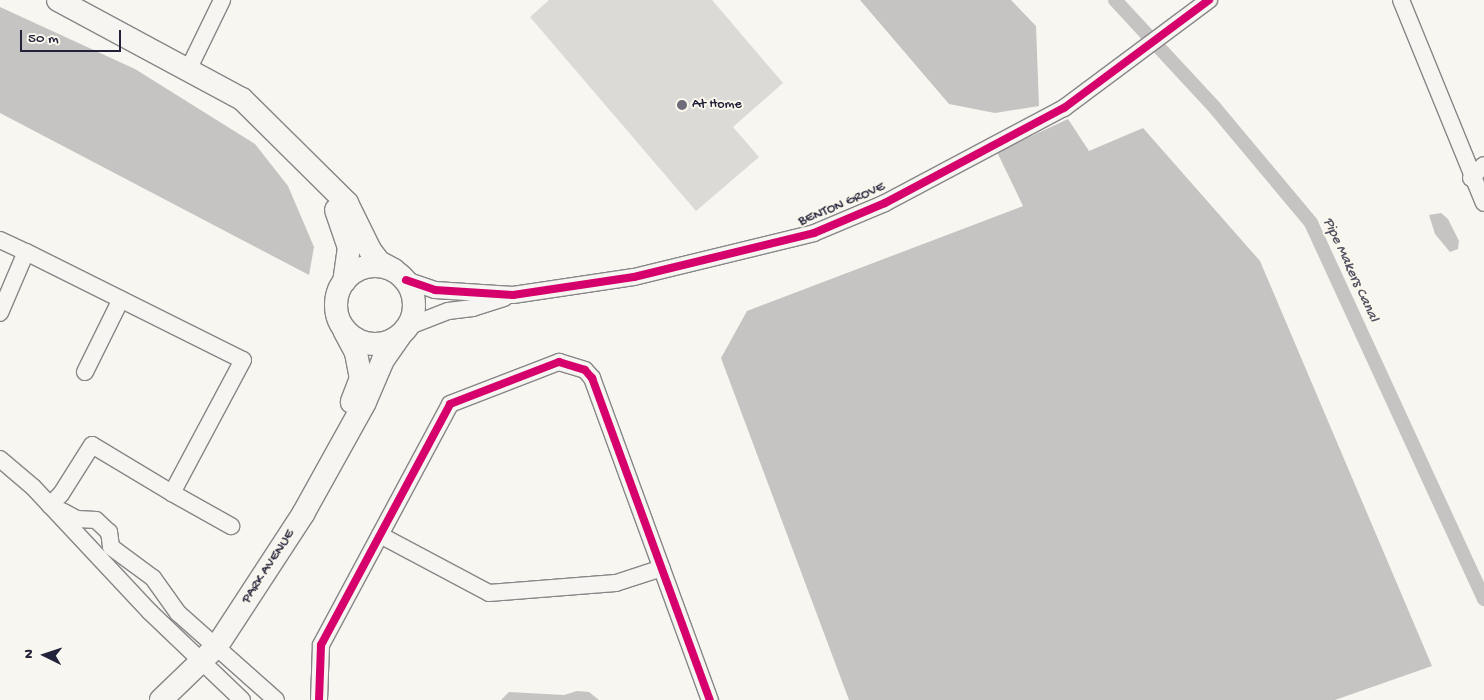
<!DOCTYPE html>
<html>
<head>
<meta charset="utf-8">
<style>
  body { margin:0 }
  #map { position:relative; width:1484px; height:700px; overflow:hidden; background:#f8f6f0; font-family:"Gochi Hand",sans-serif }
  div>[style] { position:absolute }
  .water>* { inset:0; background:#c6c4c3 }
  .canal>* { height:14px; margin:-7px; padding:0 7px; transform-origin:7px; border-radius:7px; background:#c6c4c3 }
  .building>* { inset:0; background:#dbdad7 }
  .roads { filter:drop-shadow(1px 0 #878688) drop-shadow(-1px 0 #878688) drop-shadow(0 1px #878688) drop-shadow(0 -1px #878688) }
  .street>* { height:16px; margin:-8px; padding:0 8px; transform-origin:8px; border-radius:8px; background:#f6f5f1 }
  .secondary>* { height:22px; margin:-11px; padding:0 11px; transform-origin:11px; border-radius:11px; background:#f6f5f1 }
  .secondary>.ring { margin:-11px; padding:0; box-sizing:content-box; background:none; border:22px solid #f6f5f1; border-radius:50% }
  .cycleway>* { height:8px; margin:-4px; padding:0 4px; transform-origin:4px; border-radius:4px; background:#d6006c }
  .dots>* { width:14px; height:14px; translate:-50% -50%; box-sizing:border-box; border:2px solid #fbf7ec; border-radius:50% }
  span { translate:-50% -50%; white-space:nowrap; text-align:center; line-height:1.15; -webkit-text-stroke:4px #fbf7ec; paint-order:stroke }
  .poi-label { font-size:14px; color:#22223b }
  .left { translate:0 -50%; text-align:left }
  .street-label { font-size:14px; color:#22223b }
  .water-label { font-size:15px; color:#545364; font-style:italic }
  .north { position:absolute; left:20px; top:630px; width:50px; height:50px; -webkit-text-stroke:4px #fbf7ec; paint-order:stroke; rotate:274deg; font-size:14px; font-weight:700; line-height:20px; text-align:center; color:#22223b }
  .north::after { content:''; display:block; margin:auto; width:18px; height:22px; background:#22223b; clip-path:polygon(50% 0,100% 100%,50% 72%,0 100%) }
  .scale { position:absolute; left:20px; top:30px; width:101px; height:22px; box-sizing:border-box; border:2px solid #22223b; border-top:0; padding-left:6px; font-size:15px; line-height:18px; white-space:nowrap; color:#22223b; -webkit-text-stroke:4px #fbf7ec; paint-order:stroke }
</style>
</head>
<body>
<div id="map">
  <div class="water">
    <i style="clip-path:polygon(860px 0,1011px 0,1036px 26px,1039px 106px,995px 113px,949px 104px)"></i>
    <i style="clip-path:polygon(0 7px,135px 69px,255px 144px,288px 186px,314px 247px,309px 275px,0 113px)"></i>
    <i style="clip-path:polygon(1068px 119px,1089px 151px,1143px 128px,1260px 261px,1432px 666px,1335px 700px,849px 700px,721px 358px,747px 311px,1023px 206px,997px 152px)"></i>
    <i style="clip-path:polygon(1441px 213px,1448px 219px,1459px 241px,1458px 249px,1450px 252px,1435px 234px,1429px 215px)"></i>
    <i style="clip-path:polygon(577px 691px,589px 692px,599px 700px,501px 700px,509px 692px,564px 695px)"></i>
  </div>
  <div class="canal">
    <i style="left:1115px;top:0;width:147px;rotate:47.2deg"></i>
    <i style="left:1215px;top:108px;width:150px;rotate:50.1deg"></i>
    <i style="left:1311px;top:223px;width:414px;rotate:65.3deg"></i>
  </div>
  <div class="building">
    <i style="clip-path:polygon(549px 0,712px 0,783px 83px,733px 127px,759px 157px,696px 211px,530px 17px)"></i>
  </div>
  <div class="roads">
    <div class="street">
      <i style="left:1401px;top:0;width:219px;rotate:67.8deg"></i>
      <i style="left:189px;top:68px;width:76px;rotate:-64.1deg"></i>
      <i style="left:1471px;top:178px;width:18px;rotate:-45deg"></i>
      <i style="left:0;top:240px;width:29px;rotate:25deg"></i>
      <i style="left:26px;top:252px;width:66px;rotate:113.1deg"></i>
      <i style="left:26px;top:252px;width:242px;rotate:26.5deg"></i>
      <i style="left:243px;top:360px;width:151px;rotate:118.1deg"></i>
      <i style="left:172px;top:493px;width:93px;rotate:-149deg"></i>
      <i style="left:92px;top:445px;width:58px;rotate:122.3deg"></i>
      <i style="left:61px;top:494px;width:16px;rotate:135deg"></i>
      <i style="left:406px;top:280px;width:31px;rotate:19deg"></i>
      <i style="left:435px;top:290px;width:78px;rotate:3.7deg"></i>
      <i style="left:513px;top:295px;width:122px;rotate:-8.5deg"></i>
      <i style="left:634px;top:277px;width:185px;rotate:-13.7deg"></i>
      <i style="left:814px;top:233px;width:77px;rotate:-22.9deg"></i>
      <i style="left:885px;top:203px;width:203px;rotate:-28deg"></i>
      <i style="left:1064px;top:108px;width:181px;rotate:-36.7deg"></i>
      <i style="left:407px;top:327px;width:44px;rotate:-21.3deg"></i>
      <i style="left:448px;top:311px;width:25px;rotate:-7deg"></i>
      <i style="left:473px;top:308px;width:33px;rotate:-18deg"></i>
      <i style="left:85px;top:372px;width:81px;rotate:-63.7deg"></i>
      <i style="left:0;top:459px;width:43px;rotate:40.3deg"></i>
      <i style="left:33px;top:487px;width:171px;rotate:46.9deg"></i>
      <i style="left:150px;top:612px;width:127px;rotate:43.7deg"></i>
      <i style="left:172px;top:493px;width:68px;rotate:29.2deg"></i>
      <i style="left:62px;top:511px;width:17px;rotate:28deg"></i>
      <i style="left:77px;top:519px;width:19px;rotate:3deg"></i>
      <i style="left:96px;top:520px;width:18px;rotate:43deg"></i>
      <i style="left:109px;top:532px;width:15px;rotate:82deg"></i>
      <i style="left:111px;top:547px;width:52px;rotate:36.4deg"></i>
      <i style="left:153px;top:578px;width:43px;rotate:54.5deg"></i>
      <i style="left:178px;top:613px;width:131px;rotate:41.6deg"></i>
      <i style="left:380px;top:535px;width:123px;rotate:28deg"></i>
      <i style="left:489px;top:593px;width:127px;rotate:-4.5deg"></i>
      <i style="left:616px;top:583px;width:48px;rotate:-18.1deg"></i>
      <i style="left:319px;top:700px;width:55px;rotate:-87.9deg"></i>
      <i style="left:321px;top:645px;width:273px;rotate:-61.8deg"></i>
      <i style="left:450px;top:404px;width:117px;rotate:-21.1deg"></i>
      <i style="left:559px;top:362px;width:27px;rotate:17deg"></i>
      <i style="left:585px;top:370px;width:11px;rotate:49deg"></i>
      <i style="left:592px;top:378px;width:343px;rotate:69.9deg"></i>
    </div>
    <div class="secondary">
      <i style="left:58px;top:0;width:209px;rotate:28.3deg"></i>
      <i style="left:242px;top:99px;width:148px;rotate:44.7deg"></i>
      <i style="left:347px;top:203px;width:52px;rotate:63.9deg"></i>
      <i style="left:370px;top:250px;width:15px;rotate:53deg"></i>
      <i style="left:379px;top:262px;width:17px;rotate:28deg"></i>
      <i style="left:336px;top:210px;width:39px;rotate:71deg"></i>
      <i style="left:349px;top:247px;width:35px;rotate:98deg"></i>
      <i class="ring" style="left:336px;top:266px;width:56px;height:56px"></i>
      <i style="left:344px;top:330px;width:26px;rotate:62deg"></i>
      <i style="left:356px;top:353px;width:25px;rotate:79deg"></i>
      <i style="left:361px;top:378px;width:26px;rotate:111deg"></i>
      <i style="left:161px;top:700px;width:78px;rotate:-44deg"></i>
      <i style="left:217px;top:646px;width:158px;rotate:-56.9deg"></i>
      <i style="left:303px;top:514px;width:128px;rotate:-61deg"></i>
      <i style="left:365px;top:402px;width:46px;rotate:-66.8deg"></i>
      <i style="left:383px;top:360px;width:29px;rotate:-55deg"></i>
    </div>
  </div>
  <div class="cycleway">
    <i style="left:406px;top:280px;width:31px;rotate:19deg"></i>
    <i style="left:435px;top:290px;width:78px;rotate:3.7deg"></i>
    <i style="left:513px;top:295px;width:122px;rotate:-8.5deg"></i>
    <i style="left:634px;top:277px;width:185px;rotate:-13.7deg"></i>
    <i style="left:814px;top:233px;width:77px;rotate:-22.9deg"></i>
    <i style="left:885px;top:203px;width:203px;rotate:-28deg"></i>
    <i style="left:1064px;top:108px;width:181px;rotate:-36.7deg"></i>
    <i style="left:319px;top:700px;width:55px;rotate:-87.9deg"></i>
    <i style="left:321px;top:645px;width:273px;rotate:-61.8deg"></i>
    <i style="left:450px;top:404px;width:117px;rotate:-21.1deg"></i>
    <i style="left:559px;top:362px;width:27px;rotate:17deg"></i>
    <i style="left:585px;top:370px;width:11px;rotate:49deg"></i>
    <i style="left:592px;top:378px;width:343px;rotate:69.9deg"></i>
  </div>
  <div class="dots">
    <i style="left:682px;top:105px;background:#6d6c7a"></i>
  </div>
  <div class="poi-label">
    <span class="left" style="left:692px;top:105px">At Home</span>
  </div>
  <div class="street-label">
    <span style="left:842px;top:205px;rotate:-23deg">BENTON GROVE</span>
    <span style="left:269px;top:567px;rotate:-57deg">PARK AVENUE</span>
  </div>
  <div class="water-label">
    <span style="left:1350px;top:270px;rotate:65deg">Pipe Makers Canal</span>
  </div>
  <div class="north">N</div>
  <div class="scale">50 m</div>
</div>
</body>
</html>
